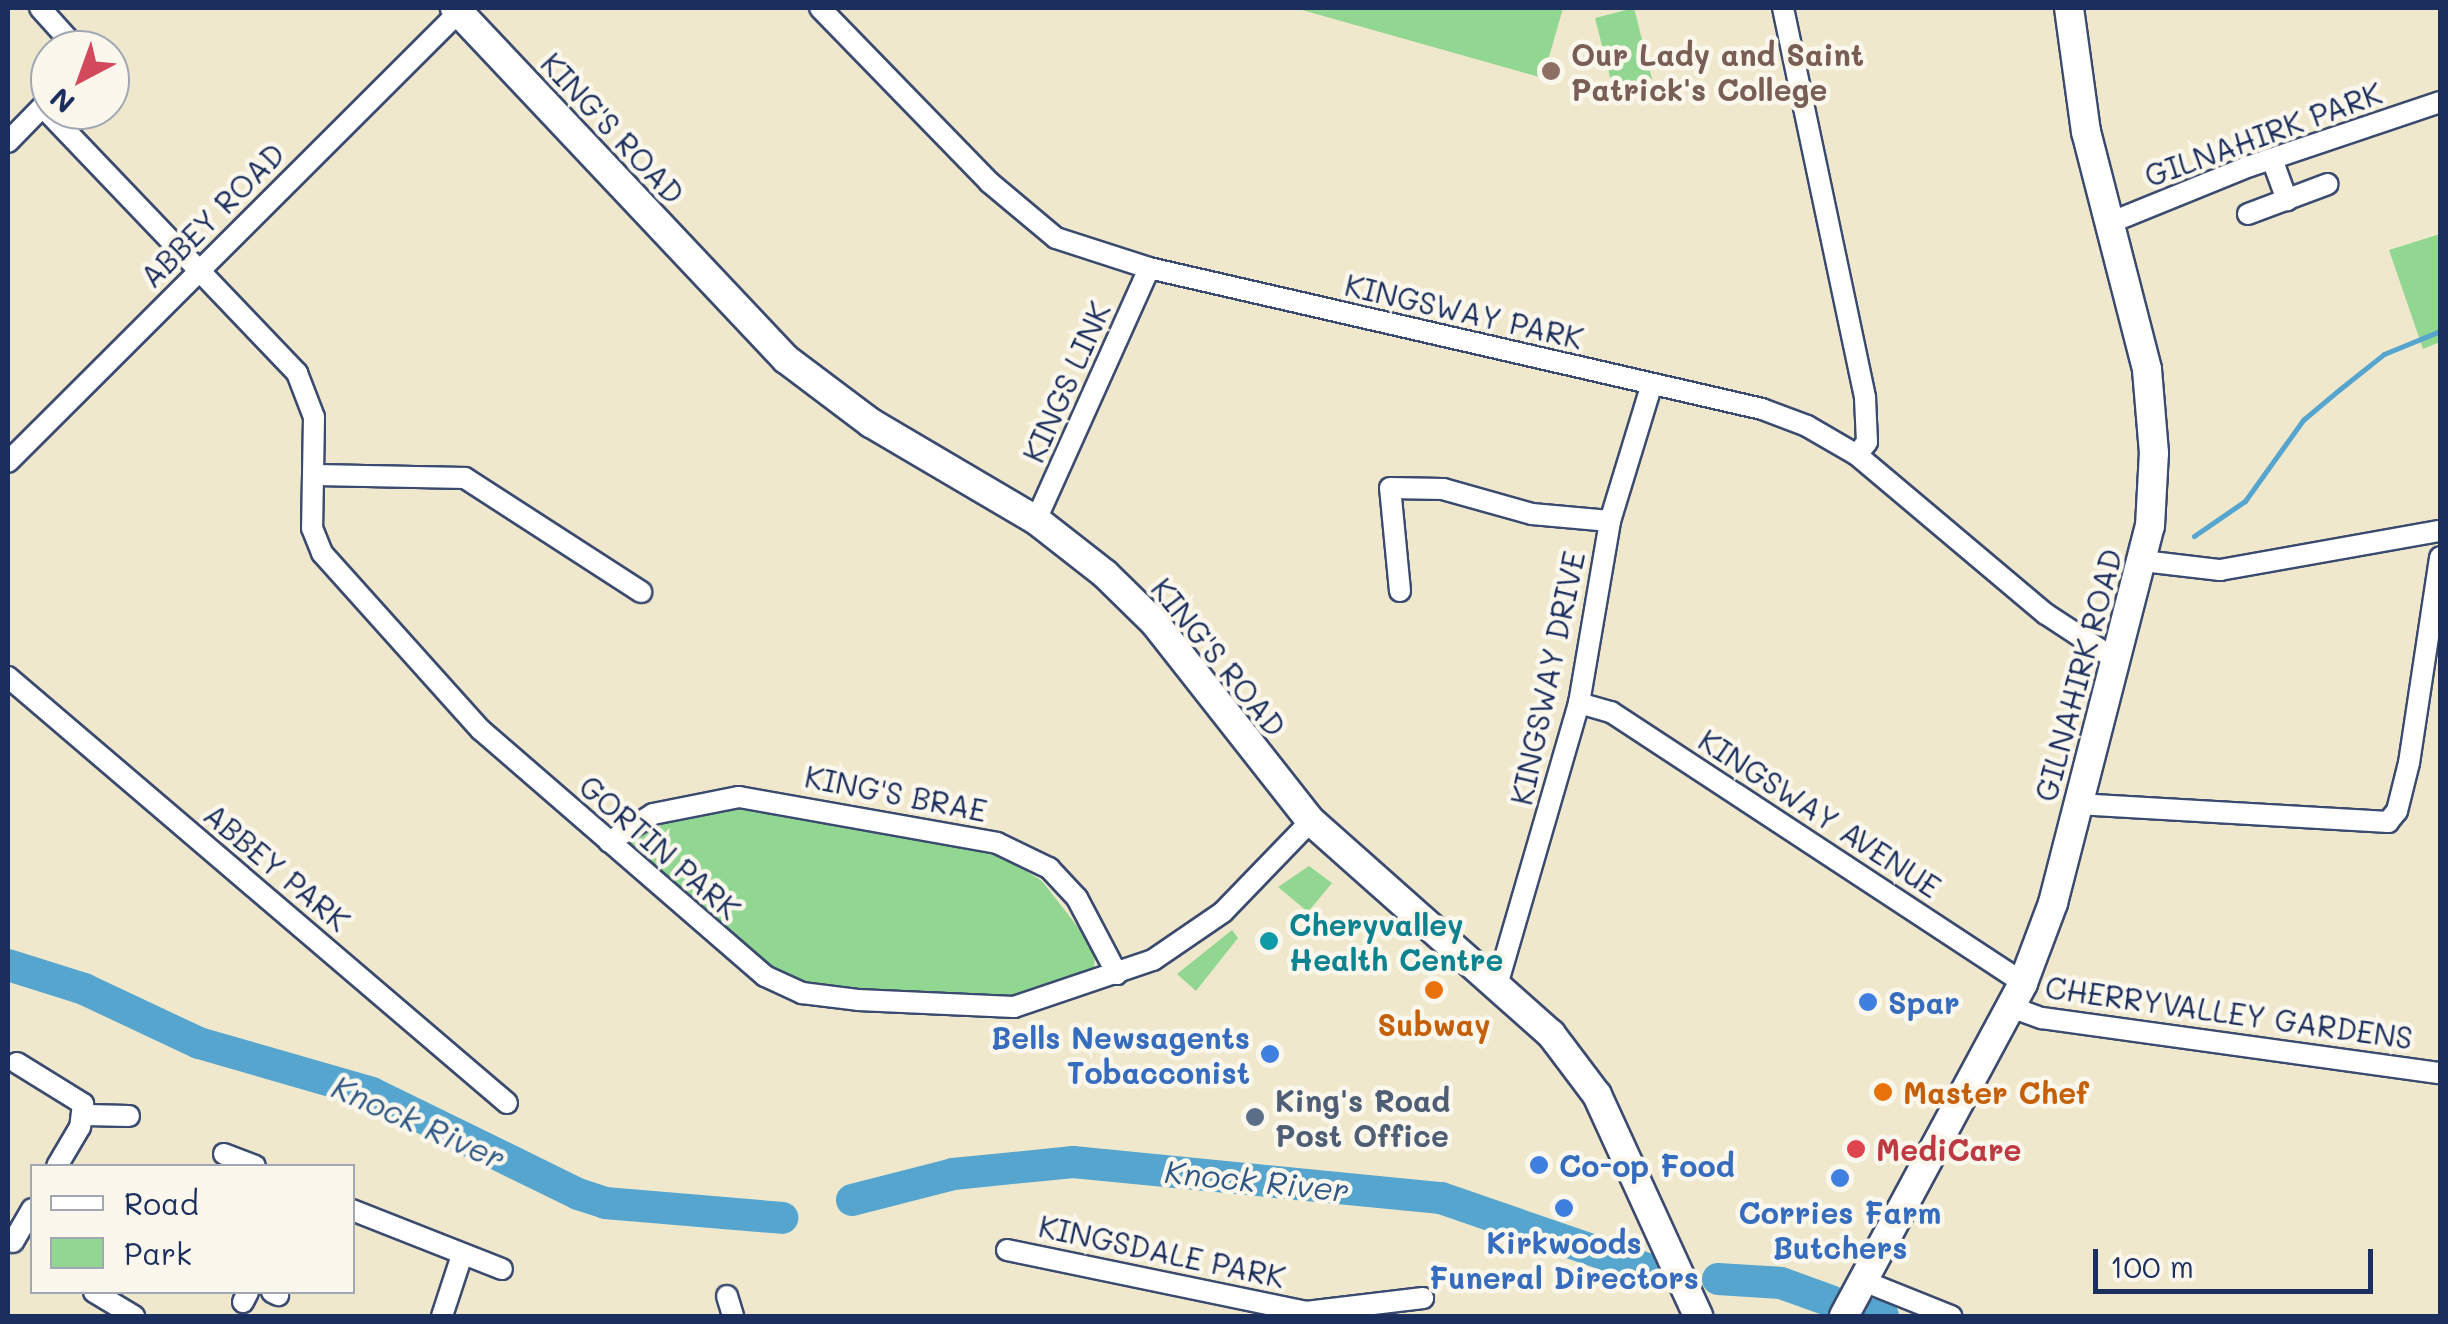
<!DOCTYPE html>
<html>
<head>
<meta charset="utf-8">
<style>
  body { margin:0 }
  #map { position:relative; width:2448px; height:1324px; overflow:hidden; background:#f0e8cd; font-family:Mali,sans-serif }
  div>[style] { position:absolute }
  .green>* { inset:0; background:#91d791 }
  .stream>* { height:5px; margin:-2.5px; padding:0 2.5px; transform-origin:2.5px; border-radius:2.5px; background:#55a5cf }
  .river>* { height:32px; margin:-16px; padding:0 16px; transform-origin:16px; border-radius:16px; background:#55a5cf }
  .roads { filter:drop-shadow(2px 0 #3b4b6f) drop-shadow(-2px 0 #3b4b6f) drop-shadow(0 2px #3b4b6f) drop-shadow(0 -2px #3b4b6f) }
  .street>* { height:20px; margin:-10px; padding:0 10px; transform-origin:10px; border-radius:10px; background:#fff }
  .secondary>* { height:28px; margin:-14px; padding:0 14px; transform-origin:14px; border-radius:14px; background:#fff }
  .dots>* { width:28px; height:28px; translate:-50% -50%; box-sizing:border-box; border:5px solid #fbf7ec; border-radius:50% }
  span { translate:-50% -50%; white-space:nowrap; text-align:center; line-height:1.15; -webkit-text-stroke:9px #fbf7ec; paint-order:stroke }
  .education-label { font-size:30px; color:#785e54; font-weight:700 }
  .left { translate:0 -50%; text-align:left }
  .street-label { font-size:30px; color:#1b2f5e }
  .culture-label { font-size:30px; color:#0d838f; font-weight:700 }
  .shop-label { font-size:30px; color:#366cbe; font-weight:700 }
  .right { translate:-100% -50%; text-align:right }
  .food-label { font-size:30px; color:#c56008; font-weight:700 }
  .service-label { font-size:30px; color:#4e5e75; font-weight:700 }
  .health-label { font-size:30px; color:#be3a42; font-weight:700 }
  .water-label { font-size:32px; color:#2f5886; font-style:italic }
  .frame { position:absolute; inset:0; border:10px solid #1b2f5e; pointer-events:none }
  .legend { position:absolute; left:30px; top:1164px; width:325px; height:130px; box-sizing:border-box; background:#fbf7ec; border:2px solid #a1a7b3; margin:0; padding:12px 18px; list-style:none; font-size:30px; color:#1b2f5e }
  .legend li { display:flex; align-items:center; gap:20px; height:50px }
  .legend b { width:50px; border:2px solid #a1a7b3 }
  .north { position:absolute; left:30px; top:30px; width:100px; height:100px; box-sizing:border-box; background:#fbf7ec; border:2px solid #a1a7b3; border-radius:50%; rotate:221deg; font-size:28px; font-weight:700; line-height:40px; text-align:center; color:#1b2f5e }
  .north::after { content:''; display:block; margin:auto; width:35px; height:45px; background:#d1495b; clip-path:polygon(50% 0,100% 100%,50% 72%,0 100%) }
  .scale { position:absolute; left:2093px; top:1249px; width:280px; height:45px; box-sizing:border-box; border:5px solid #1b2f5e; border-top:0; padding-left:12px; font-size:30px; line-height:35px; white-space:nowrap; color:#1b2f5e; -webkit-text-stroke:8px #fbf7ec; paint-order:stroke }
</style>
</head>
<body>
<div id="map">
  <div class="green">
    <i style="clip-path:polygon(1295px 8px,1563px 8px,1543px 78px)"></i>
    <i style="clip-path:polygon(1634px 8px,1652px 79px,1613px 89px,1595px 18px)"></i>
    <i style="clip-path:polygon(2440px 234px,2440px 342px,2423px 349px,2389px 250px)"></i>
    <i style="clip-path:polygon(736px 809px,893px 832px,1005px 858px,1042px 881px,1095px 949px,1094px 972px,1004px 998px,817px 987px,759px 960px,624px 844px,669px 821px)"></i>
    <i style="clip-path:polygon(1309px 866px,1332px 883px,1308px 912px,1278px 887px)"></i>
    <i style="clip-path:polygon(1232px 930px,1238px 938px,1196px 991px,1177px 974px)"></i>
  </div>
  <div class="stream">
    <i style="left:2194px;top:536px;width:62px;rotate:-34.5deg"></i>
    <i style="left:2245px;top:501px;width:100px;rotate:-54.4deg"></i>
    <i style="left:2303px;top:420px;width:48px;rotate:-40deg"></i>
    <i style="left:2340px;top:389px;width:56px;rotate:-38.5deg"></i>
    <i style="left:2384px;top:354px;width:61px;rotate:-22.3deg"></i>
  </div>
  <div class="river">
    <i style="left:8px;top:965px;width:80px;rotate:17.5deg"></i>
    <i style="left:84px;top:989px;width:127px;rotate:25.2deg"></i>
    <i style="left:199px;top:1043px;width:180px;rotate:16.1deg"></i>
    <i style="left:372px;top:1093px;width:229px;rotate:26.1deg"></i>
    <i style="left:578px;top:1194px;width:28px;rotate:18deg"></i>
    <i style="left:605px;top:1203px;width:178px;rotate:4.8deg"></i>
    <i style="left:852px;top:1200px;width:104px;rotate:-14.4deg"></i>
    <i style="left:953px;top:1174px;width:121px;rotate:-5.7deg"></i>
    <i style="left:1073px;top:1162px;width:370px;rotate:5.6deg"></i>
    <i style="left:1441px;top:1198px;width:224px;rotate:19deg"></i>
    <i style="left:1718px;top:1279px;width:63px;rotate:3.6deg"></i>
    <i style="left:1781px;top:1283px;width:53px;rotate:19.8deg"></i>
    <i style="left:1865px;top:1314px;width:18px;rotate:6deg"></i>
  </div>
  <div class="roads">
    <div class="street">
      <i style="left:40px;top:8px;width:57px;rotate:47.9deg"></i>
      <i style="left:820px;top:8px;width:243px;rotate:45.8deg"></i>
      <i style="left:989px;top:182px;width:87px;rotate:39.9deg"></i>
      <i style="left:1056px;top:238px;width:98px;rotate:17.9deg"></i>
      <i style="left:1149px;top:268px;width:629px;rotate:12.95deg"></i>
      <i style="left:1762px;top:409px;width:48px;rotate:20.7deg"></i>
      <i style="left:1807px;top:426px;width:58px;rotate:30.1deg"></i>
      <i style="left:1857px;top:455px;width:247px;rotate:40.1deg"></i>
      <i style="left:2046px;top:614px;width:80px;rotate:33.3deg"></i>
      <i style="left:1783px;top:8px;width:399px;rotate:78.1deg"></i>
      <i style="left:1865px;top:398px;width:44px;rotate:87.4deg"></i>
      <i style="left:1867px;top:442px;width:16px;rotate:128deg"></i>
      <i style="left:43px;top:107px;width:368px;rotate:46.3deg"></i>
      <i style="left:297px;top:373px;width:47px;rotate:68.9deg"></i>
      <i style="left:314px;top:417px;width:111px;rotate:91deg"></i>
      <i style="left:312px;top:528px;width:27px;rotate:68deg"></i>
      <i style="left:322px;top:553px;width:238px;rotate:48.1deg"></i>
      <i style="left:481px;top:730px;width:376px;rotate:40.9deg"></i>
      <i style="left:765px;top:976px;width:41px;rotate:24.7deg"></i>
      <i style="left:802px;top:993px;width:56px;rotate:7.1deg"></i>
      <i style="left:858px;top:1000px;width:156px;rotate:2.6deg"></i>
      <i style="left:1014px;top:1007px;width:147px;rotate:-18.7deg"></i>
      <i style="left:1153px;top:960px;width:85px;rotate:-34.4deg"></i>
      <i style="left:1223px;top:912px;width:127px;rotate:-46deg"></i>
      <i style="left:8px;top:142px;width:60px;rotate:-45.7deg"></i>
      <i style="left:2272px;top:159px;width:44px;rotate:69.9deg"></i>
      <i style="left:2248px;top:214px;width:85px;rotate:-20.6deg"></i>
      <i style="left:2107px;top:224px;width:154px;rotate:-22.1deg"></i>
      <i style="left:2250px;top:166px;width:200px;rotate:-18.6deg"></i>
      <i style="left:8px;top:462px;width:637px;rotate:-44.94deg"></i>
      <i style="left:316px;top:475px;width:149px;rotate:1.2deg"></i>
      <i style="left:465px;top:478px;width:210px;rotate:32.9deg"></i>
      <i style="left:1036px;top:520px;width:276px;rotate:-65.8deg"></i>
      <i style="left:2143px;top:561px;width:78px;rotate:6.7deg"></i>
      <i style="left:2220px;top:570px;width:223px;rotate:-10.1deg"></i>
      <i style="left:1400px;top:591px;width:103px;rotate:-95.5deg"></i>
      <i style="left:1390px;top:488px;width:53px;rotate:1.1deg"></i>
      <i style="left:1443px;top:489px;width:92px;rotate:15.7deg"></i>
      <i style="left:1532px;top:514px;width:78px;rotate:5.1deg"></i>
      <i style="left:8px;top:677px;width:656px;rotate:40.49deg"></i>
      <i style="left:1579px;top:703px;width:33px;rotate:16deg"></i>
      <i style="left:1611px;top:712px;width:493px;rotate:33.3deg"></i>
      <i style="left:2077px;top:804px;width:312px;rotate:3.3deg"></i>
      <i style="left:2388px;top:822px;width:14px;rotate:-51deg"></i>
      <i style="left:2397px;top:811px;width:49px;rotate:-76deg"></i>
      <i style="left:2409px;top:763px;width:208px;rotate:-81.4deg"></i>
      <i style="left:609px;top:842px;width:52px;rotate:-32.5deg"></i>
      <i style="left:653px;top:814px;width:88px;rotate:-11.2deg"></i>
      <i style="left:739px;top:797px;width:262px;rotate:10.1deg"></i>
      <i style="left:997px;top:843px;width:58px;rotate:25.7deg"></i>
      <i style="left:1049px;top:868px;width:41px;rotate:47deg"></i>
      <i style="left:1077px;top:898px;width:86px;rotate:62.2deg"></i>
      <i style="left:1498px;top:982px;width:291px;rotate:-73.8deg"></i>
      <i style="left:1579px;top:703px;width:185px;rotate:-80.3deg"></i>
      <i style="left:1610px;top:521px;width:143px;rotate:-73deg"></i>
      <i style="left:2011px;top:1007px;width:33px;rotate:20deg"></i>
      <i style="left:2042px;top:1018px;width:402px;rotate:7.9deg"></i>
      <i style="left:17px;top:1063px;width:78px;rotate:31.8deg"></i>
      <i style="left:83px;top:1104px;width:23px;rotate:97deg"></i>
      <i style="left:80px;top:1127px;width:45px;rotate:120.5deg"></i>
      <i style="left:85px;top:1115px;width:44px;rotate:1.3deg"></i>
      <i style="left:224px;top:1154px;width:33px;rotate:21deg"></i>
      <i style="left:352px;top:1210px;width:161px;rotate:21.5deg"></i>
      <i style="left:13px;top:1242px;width:38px;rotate:-60deg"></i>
      <i style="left:1007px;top:1250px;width:305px;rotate:11.7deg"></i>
      <i style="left:1306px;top:1312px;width:118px;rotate:-6.8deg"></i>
      <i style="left:1866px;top:1282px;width:92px;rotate:21.8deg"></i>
      <i style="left:94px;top:1292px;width:47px;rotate:31deg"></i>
      <i style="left:272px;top:1292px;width:7px;rotate:27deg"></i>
      <i style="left:727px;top:1296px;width:21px;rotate:73deg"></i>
      <i style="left:243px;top:1302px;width:11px;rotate:-63deg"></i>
      <i style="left:442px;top:1316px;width:64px;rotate:-71.8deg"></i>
    </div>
    <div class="secondary">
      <i style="left:455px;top:8px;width:482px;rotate:46.7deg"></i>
      <i style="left:786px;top:359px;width:106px;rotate:37deg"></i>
      <i style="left:871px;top:423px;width:191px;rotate:30.5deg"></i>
      <i style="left:1036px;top:520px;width:88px;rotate:38deg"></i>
      <i style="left:1105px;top:574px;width:70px;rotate:44.4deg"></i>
      <i style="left:1155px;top:623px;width:252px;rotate:51.8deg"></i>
      <i style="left:1311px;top:821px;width:321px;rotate:41.6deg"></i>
      <i style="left:1551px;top:1034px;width:76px;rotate:53deg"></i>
      <i style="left:1597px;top:1095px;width:243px;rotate:65.4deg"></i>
      <i style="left:1844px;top:1316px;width:378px;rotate:-61.7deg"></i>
      <i style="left:2023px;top:983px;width:85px;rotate:-69.4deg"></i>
      <i style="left:2053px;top:903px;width:389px;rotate:-75.6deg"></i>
      <i style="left:2150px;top:526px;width:73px;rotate:-86.9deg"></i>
      <i style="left:2154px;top:453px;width:84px;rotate:-94.8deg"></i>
      <i style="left:2147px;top:369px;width:245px;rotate:-104.4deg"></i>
      <i style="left:2086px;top:132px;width:125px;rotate:-97.8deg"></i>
    </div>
  </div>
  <div class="dots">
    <i style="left:1551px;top:71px;background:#8d6e63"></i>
    <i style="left:1269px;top:941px;background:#0f9aa8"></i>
    <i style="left:1434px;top:990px;background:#e8710a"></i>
    <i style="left:1868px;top:1002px;background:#3f7fe0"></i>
    <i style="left:1270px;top:1054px;background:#3f7fe0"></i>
    <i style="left:1883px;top:1092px;background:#e8710a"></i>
    <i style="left:1255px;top:1117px;background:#5c6f8a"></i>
    <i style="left:1856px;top:1149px;background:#e0444e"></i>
    <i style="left:1539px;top:1165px;background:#3f7fe0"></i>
    <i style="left:1840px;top:1178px;background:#3f7fe0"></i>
    <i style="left:1564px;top:1208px;background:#3f7fe0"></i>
  </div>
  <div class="education-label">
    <span class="left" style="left:1571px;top:71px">Our Lady and Saint<br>Patrick's College</span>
  </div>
  <div class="street-label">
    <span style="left:613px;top:128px;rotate:47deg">KING'S ROAD</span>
    <span style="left:2263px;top:134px;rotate:-20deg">GILNAHIRK PARK</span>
    <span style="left:212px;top:215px;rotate:-45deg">ABBEY ROAD</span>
    <span style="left:1464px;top:311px;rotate:13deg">KINGSWAY PARK</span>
    <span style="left:1066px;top:382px;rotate:-66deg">KINGS LINK</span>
    <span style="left:1219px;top:657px;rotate:51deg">KING'S ROAD</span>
    <span style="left:2078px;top:675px;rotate:-75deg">GILNAHIRK ROAD</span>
    <span style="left:1547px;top:678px;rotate:-78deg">KINGSWAY DRIVE</span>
    <span style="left:896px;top:793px;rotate:11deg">KING'S BRAE</span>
    <span style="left:1820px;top:813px;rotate:33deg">KINGSWAY AVENUE</span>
    <span style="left:660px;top:847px;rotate:41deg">GORTIN PARK</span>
    <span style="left:277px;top:867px;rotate:40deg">ABBEY PARK</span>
    <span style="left:2229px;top:1012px;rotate:8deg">CHERRYVALLEY GARDENS</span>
    <span style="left:1162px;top:1251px;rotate:12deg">KINGSDALE PARK</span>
  </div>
  <div class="culture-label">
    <span class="left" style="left:1289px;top:941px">Cheryvalley<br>Health Centre</span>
  </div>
  <div class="shop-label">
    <span class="left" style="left:1888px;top:1002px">Spar</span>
    <span class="right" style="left:1250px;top:1054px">Bells Newsagents<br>Tobacconist</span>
    <span class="left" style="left:1559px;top:1165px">Co-op Food</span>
    <span style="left:1840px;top:1229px">Corries Farm<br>Butchers</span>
    <span style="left:1564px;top:1259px">Kirkwoods<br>Funeral Directors</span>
  </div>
  <div class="food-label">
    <span style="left:1434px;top:1024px">Subway</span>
    <span class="left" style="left:1903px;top:1092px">Master Chef</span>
  </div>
  <div class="service-label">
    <span class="left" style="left:1275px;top:1117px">King's Road<br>Post Office</span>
  </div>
  <div class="health-label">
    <span class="left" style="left:1876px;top:1149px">MediCare</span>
  </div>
  <div class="water-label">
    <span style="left:419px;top:1122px;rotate:24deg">Knock River</span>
    <span style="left:1257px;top:1180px;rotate:6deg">Knock River</span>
  </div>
  <div class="frame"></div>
  <ul class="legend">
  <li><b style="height:12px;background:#fff"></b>Road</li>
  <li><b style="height:28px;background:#91d791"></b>Park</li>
  </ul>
  <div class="north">N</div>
  <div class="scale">100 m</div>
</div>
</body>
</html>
